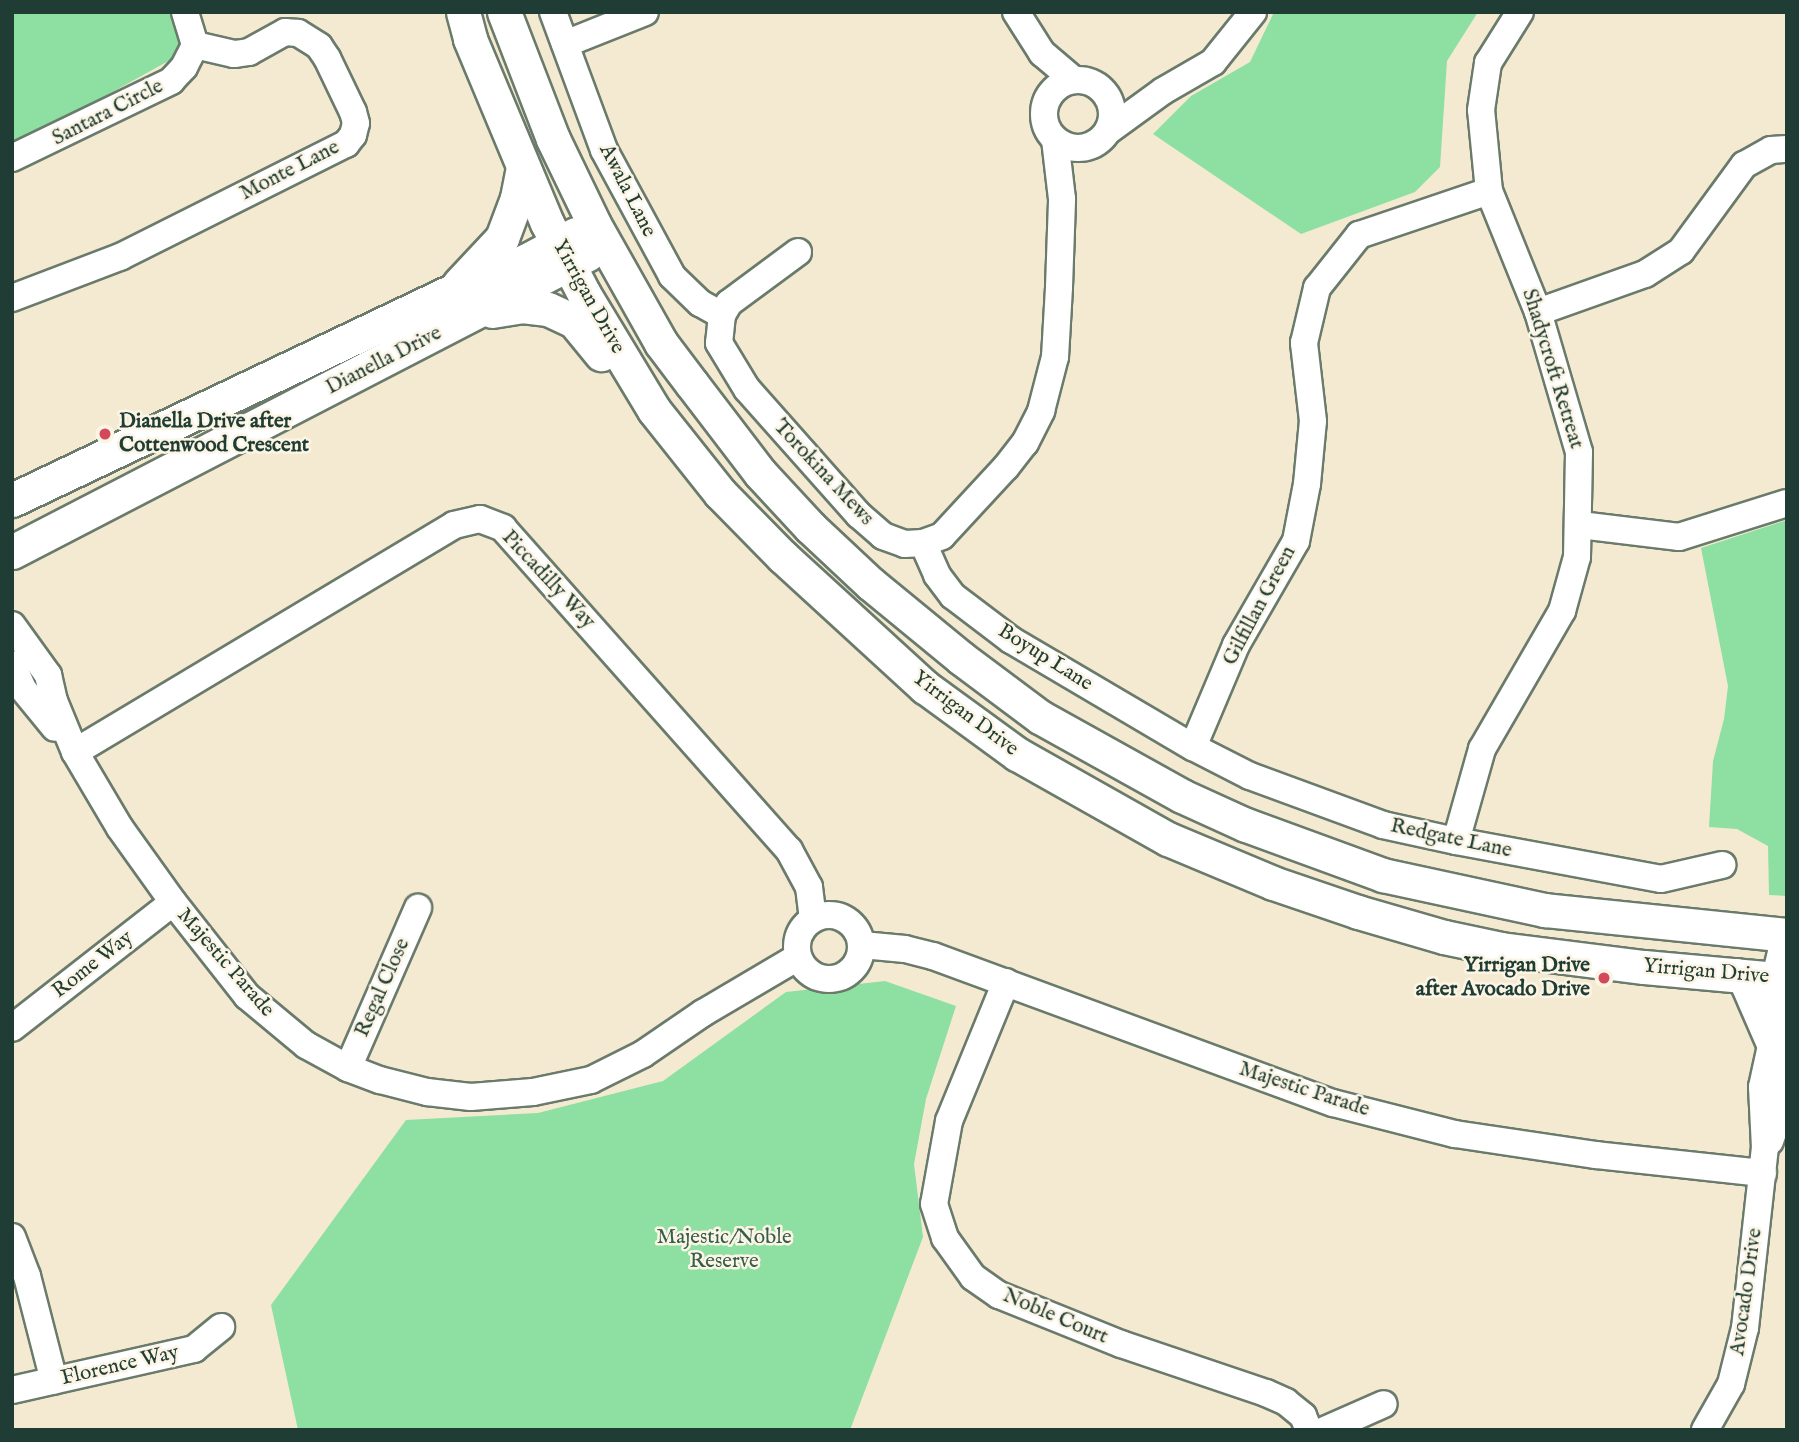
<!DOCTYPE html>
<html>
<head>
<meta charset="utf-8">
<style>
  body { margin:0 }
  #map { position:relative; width:1799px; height:1442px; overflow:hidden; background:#f4ead1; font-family:"IM FELL English",serif }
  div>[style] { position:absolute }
  .green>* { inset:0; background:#8de0a1 }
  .roads { filter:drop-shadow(2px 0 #6a7a6b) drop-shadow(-2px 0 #6a7a6b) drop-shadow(0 2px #6a7a6b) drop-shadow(0 -2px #6a7a6b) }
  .minor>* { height:26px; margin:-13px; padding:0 13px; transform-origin:13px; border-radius:13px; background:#fff }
  .minor>.ring { margin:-13px; padding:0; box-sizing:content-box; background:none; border:26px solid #fff; border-radius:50% }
  .major>* { height:33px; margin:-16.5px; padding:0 16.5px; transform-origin:16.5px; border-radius:16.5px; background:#fff }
  .dots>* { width:19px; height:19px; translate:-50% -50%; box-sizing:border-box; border:4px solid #fcf5e5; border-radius:50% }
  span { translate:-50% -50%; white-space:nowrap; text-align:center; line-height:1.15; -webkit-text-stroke:5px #fcf5e5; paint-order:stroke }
  .street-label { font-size:21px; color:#1f3d34 }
  .poi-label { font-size:21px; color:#1f3d34; font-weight:700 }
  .left { translate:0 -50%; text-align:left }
  .right { translate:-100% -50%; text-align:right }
  .park-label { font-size:21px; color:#355e4a }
  .frame { position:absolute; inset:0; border:14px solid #1f3d34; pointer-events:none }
</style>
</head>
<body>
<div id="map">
  <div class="green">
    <i style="clip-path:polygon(12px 12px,173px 12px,182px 40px,172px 59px,44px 130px,12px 141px)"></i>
    <i style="clip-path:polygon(1274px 12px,1478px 12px,1447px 61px,1440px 167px,1415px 192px,1301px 234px,1153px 134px,1191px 96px,1250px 62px)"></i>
    <i style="clip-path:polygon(1787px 520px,1787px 896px,1769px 895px,1768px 846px,1737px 829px,1709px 827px,1713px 761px,1724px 719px,1728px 686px,1701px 548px)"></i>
    <i style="clip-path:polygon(885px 981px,956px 1006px,926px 1099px,914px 1164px,923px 1237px,850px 1430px,298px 1430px,271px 1305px,406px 1120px,538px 1113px,663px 1081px,786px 992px)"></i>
  </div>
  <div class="roads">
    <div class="minor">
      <i style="left:553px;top:12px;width:147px;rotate:69.7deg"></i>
      <i style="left:604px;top:150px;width:143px;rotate:61.6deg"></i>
      <i style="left:672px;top:276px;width:39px;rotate:44deg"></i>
      <i style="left:700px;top:303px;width:25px;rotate:29deg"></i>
      <i style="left:1016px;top:12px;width:49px;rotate:57.6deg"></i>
      <i style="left:1042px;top:53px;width:42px;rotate:40.2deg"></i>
      <i style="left:565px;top:44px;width:86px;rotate:-21.8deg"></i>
      <i class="ring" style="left:1044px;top:80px;width:42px;height:42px"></i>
      <i style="left:1108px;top:131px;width:68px;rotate:-36deg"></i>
      <i style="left:1163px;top:91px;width:58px;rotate:-30.1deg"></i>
      <i style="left:1213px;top:62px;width:64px;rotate:-51.3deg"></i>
      <i style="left:12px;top:158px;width:177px;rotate:-25.8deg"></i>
      <i style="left:171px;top:81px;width:19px;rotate:-47deg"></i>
      <i style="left:184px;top:67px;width:25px;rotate:-63deg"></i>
      <i style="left:195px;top:45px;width:34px;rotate:-107deg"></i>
      <i style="left:798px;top:252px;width:86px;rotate:143.5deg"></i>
      <i style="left:729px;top:303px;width:14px;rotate:120deg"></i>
      <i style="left:722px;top:315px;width:28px;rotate:96deg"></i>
      <i style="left:719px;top:343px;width:54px;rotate:58.7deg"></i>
      <i style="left:747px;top:389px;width:169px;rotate:48.4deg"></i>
      <i style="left:859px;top:515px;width:32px;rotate:41deg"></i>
      <i style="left:883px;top:536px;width:23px;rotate:20deg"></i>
      <i style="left:905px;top:544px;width:18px;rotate:-3deg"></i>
      <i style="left:923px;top:543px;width:20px;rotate:-20deg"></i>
      <i style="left:942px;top:536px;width:94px;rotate:-47.2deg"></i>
      <i style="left:1006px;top:467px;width:31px;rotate:-52deg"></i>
      <i style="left:1025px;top:443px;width:36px;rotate:-63deg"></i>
      <i style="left:1041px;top:411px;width:56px;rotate:-75.5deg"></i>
      <i style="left:1055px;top:357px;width:70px;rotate:-86.7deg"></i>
      <i style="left:1059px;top:287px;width:88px;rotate:-88deg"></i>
      <i style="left:1062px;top:199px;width:60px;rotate:-96.7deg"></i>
      <i style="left:12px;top:298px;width:116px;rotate:-20.8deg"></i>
      <i style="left:120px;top:257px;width:253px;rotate:-26.6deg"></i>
      <i style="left:346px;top:144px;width:11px;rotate:-52deg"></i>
      <i style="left:353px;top:135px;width:12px;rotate:-76deg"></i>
      <i style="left:356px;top:123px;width:11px;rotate:-105deg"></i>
      <i style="left:353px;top:112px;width:60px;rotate:-115.7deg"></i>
      <i style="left:327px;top:58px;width:14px;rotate:-124deg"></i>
      <i style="left:319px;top:46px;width:25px;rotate:-148deg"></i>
      <i style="left:298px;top:33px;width:13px;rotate:-176deg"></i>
      <i style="left:285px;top:32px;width:41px;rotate:150.9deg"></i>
      <i style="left:249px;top:52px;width:15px;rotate:172deg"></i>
      <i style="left:234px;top:54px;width:40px;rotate:-167deg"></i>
      <i style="left:1538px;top:312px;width:114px;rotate:-19.6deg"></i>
      <i style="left:1645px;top:274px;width:43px;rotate:-32.6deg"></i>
      <i style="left:1681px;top:251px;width:107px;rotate:-53.8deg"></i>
      <i style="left:1744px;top:165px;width:31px;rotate:-29deg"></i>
      <i style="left:1771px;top:150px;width:16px;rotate:-4deg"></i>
      <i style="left:1580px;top:525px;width:100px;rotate:6.9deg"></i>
      <i style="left:1679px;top:537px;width:113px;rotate:-17.5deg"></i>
      <i style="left:923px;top:543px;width:35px;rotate:66deg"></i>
      <i style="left:937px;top:575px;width:26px;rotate:53deg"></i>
      <i style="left:953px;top:596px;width:73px;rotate:37.2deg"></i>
      <i style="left:1011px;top:640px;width:211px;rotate:30.5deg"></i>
      <i style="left:1193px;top:747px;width:64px;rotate:27deg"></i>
      <i style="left:1250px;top:776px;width:142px;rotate:20.2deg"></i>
      <i style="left:1383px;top:825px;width:75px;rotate:12.4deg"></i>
      <i style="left:1456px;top:841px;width:208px;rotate:10.5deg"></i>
      <i style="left:1661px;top:879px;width:63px;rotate:-12.9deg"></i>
      <i style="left:12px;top:625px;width:62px;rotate:54.2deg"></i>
      <i style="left:48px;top:675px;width:27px;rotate:77deg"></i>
      <i style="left:54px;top:701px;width:55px;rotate:67.6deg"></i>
      <i style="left:75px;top:752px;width:88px;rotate:59.4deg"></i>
      <i style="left:120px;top:828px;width:91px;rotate:54.4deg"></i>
      <i style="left:173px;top:902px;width:120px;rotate:51.8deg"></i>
      <i style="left:247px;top:996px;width:77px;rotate:39.7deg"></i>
      <i style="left:306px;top:1045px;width:48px;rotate:28.7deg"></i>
      <i style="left:348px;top:1068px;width:34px;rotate:21deg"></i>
      <i style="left:380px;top:1080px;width:49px;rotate:14.3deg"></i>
      <i style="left:427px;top:1092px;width:44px;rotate:6.5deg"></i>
      <i style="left:471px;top:1097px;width:62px;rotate:-4.6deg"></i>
      <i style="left:533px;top:1092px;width:59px;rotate:-11.7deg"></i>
      <i style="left:591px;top:1080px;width:58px;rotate:-26.6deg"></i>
      <i style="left:643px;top:1054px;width:73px;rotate:-34.3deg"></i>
      <i style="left:703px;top:1013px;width:110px;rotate:-30.5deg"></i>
      <i style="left:12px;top:664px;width:27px;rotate:66deg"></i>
      <i style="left:23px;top:689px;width:50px;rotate:50.6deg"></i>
      <i style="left:1193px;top:747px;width:111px;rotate:-67.1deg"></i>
      <i style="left:1236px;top:645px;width:120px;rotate:-60deg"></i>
      <i style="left:1296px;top:541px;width:58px;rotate:-79.1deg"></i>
      <i style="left:1307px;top:484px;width:63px;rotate:-84.6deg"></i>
      <i style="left:1313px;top:421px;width:79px;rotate:-96.6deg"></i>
      <i style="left:1304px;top:343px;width:57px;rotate:-76.7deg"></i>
      <i style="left:1317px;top:288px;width:68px;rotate:-51.6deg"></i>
      <i style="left:1359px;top:235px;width:137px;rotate:-18.7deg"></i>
      <i style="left:75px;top:752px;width:442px;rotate:-30.9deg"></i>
      <i style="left:454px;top:525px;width:27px;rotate:-13deg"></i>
      <i style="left:480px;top:519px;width:25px;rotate:21deg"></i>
      <i style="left:503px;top:528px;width:431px;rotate:48.4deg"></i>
      <i style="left:789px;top:850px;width:42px;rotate:61.6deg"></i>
      <i style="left:809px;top:887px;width:31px;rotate:83deg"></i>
      <i style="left:1456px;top:841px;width:96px;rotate:-74.2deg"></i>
      <i style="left:1482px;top:749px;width:160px;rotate:-59.9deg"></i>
      <i style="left:1562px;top:611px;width:56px;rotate:-74.5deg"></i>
      <i style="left:1577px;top:557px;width:105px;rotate:-88.9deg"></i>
      <i style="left:1579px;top:452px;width:146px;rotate:-106.3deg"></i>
      <i style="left:1538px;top:312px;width:131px;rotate:-112deg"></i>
      <i style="left:1489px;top:191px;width:81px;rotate:-95.6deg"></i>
      <i style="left:1481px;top:110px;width:48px;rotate:-81.5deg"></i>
      <i style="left:1488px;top:63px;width:60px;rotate:-57.9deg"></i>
      <i class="ring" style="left:797px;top:915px;width:38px;height:38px"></i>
      <i style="left:862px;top:945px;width:43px;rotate:5.3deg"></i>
      <i style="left:905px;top:949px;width:29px;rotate:14deg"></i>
      <i style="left:933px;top:956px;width:426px;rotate:20.2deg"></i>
      <i style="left:1333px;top:1103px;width:126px;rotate:14.3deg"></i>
      <i style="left:1455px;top:1134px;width:143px;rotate:8.5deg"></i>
      <i style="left:1596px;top:1155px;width:168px;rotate:6.2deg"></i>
      <i style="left:1006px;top:982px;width:150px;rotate:112.3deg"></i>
      <i style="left:949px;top:1121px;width:84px;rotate:100.2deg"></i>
      <i style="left:934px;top:1204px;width:36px;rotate:72deg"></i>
      <i style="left:945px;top:1238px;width:48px;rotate:54.3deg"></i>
      <i style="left:973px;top:1277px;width:32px;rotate:35deg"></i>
      <i style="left:999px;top:1295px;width:131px;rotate:21.9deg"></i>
      <i style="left:1121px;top:1344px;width:153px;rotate:18.7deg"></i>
      <i style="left:1266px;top:1393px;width:22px;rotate:24deg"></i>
      <i style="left:1286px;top:1402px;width:22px;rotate:39deg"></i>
      <i style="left:1303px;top:1416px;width:15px;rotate:67deg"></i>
      <i style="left:12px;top:1028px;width:204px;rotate:-38deg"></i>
      <i style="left:348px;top:1068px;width:175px;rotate:-66.4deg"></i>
      <i style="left:1770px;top:1141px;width:45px;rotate:-70.3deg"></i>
      <i style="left:1785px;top:1099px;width:30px;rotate:-94deg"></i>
      <i style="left:1783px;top:1069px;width:20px;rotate:-79deg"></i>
      <i style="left:12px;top:1237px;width:42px;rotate:69deg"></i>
      <i style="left:27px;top:1276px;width:108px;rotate:75.6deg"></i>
      <i style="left:12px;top:1390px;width:187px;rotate:-12.7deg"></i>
      <i style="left:194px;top:1349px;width:35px;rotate:-39deg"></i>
      <i style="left:1325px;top:1430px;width:64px;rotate:-23.8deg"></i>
      <i style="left:1705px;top:1430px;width:53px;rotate:-60.5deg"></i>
      <i style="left:1731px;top:1384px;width:58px;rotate:-76deg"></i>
      <i style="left:1745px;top:1328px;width:181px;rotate:-83.7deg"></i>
      <i style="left:1765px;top:1148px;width:61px;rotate:-92.8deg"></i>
      <i style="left:1762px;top:1087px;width:47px;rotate:-77.7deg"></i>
      <i style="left:1772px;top:1041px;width:35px;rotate:-82deg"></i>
      <i style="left:1777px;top:1006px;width:28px;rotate:-94deg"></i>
      <i style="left:1775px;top:978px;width:44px;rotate:-76.9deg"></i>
    </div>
    <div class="major">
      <i style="left:463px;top:12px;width:28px;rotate:75deg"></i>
      <i style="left:470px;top:39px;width:199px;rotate:67.3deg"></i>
      <i style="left:547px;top:223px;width:80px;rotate:62.5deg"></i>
      <i style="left:584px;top:294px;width:135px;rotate:58.9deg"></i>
      <i style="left:654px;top:410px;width:106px;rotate:51.5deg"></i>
      <i style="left:720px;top:493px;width:90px;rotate:45.5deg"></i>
      <i style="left:783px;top:557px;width:193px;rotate:42.5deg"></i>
      <i style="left:925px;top:687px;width:114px;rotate:36.1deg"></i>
      <i style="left:1017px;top:754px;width:173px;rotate:29.4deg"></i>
      <i style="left:1168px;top:839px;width:114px;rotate:22.7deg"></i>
      <i style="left:1273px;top:883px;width:90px;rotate:18.8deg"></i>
      <i style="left:1358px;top:912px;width:90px;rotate:16.2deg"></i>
      <i style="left:1444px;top:937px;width:58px;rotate:11.9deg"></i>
      <i style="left:1501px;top:949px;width:144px;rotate:7.2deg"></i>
      <i style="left:1644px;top:967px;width:144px;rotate:5.2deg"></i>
      <i style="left:504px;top:12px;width:136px;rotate:68.9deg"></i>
      <i style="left:553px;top:139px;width:94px;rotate:64.2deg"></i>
      <i style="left:594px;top:224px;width:137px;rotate:60.6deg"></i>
      <i style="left:661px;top:343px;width:51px;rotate:52.9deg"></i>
      <i style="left:692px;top:384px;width:112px;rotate:52.6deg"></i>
      <i style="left:760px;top:473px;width:74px;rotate:47.2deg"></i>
      <i style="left:810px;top:527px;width:83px;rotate:43.1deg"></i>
      <i style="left:871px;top:584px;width:117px;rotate:39.4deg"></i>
      <i style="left:961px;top:658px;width:99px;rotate:36.8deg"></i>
      <i style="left:1040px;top:717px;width:162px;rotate:29.1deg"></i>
      <i style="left:1182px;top:796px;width:70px;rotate:24.4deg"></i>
      <i style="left:1246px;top:825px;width:146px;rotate:20.1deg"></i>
      <i style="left:1383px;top:875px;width:166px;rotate:12.2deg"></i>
      <i style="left:1545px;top:910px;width:243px;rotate:5.9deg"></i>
      <i style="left:459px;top:284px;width:63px;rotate:-46.9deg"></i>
      <i style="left:502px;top:238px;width:43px;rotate:-69.4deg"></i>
      <i style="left:517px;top:198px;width:31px;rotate:-79deg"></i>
      <i style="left:492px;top:311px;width:30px;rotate:-9deg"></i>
      <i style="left:522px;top:306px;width:26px;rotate:7deg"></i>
      <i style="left:548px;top:309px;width:29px;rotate:25deg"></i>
      <i style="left:574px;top:321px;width:43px;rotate:50.7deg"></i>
      <i style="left:12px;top:500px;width:488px;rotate:-25.4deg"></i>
      <i style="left:453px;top:291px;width:80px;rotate:-22.7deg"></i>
      <i style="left:527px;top:260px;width:55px;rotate:-28deg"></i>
      <i style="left:12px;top:552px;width:649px;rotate:-27.36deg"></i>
      <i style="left:1736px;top:975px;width:10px;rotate:24deg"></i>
      <i style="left:1745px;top:979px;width:68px;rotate:66.5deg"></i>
    </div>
  </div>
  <div class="dots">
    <i style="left:105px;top:434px;background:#d1495b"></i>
    <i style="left:1604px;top:978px;background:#d1495b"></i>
  </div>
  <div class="street-label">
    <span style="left:108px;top:113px;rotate:-27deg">Santara Circle</span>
    <span style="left:290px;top:171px;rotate:-27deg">Monte Lane</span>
    <span style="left:627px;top:191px;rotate:63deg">Awala Lane</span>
    <span style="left:588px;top:297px;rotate:61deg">Yirrigan Drive</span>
    <span style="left:384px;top:361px;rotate:-27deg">Dianella Drive</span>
    <span style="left:1552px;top:369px;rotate:73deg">Shadycroft Retreat</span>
    <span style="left:823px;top:473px;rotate:47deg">Torokina Mews</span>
    <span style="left:548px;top:580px;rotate:47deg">Piccadilly Way</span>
    <span style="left:1260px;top:606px;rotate:-62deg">Gilfillan Green</span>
    <span style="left:1045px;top:658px;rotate:32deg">Boyup Lane</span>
    <span style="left:965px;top:714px;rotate:37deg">Yirrigan Drive</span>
    <span style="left:1451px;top:839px;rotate:12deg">Redgate Lane</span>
    <span style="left:225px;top:963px;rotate:49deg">Majestic Parade</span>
    <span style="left:93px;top:965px;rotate:-38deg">Rome Way</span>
    <span style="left:1706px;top:972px;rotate:5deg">Yirrigan Drive</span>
    <span style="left:383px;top:988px;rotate:-66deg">Regal Close</span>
    <span style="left:1304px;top:1090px;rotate:18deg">Majestic Parade</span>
    <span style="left:1747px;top:1292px;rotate:-82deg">Avocado Drive</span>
    <span style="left:1055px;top:1317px;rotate:23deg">Noble Court</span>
    <span style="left:120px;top:1366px;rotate:-13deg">Florence Way</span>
  </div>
  <div class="poi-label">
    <span class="left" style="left:119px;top:434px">Dianella Drive after<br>Cottenwood Crescent</span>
    <span class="right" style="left:1590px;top:978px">Yirrigan Drive<br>after Avocado Drive</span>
  </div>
  <div class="park-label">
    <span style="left:724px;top:1250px">Majestic/Noble<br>Reserve</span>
  </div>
  <div class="frame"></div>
</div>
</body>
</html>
